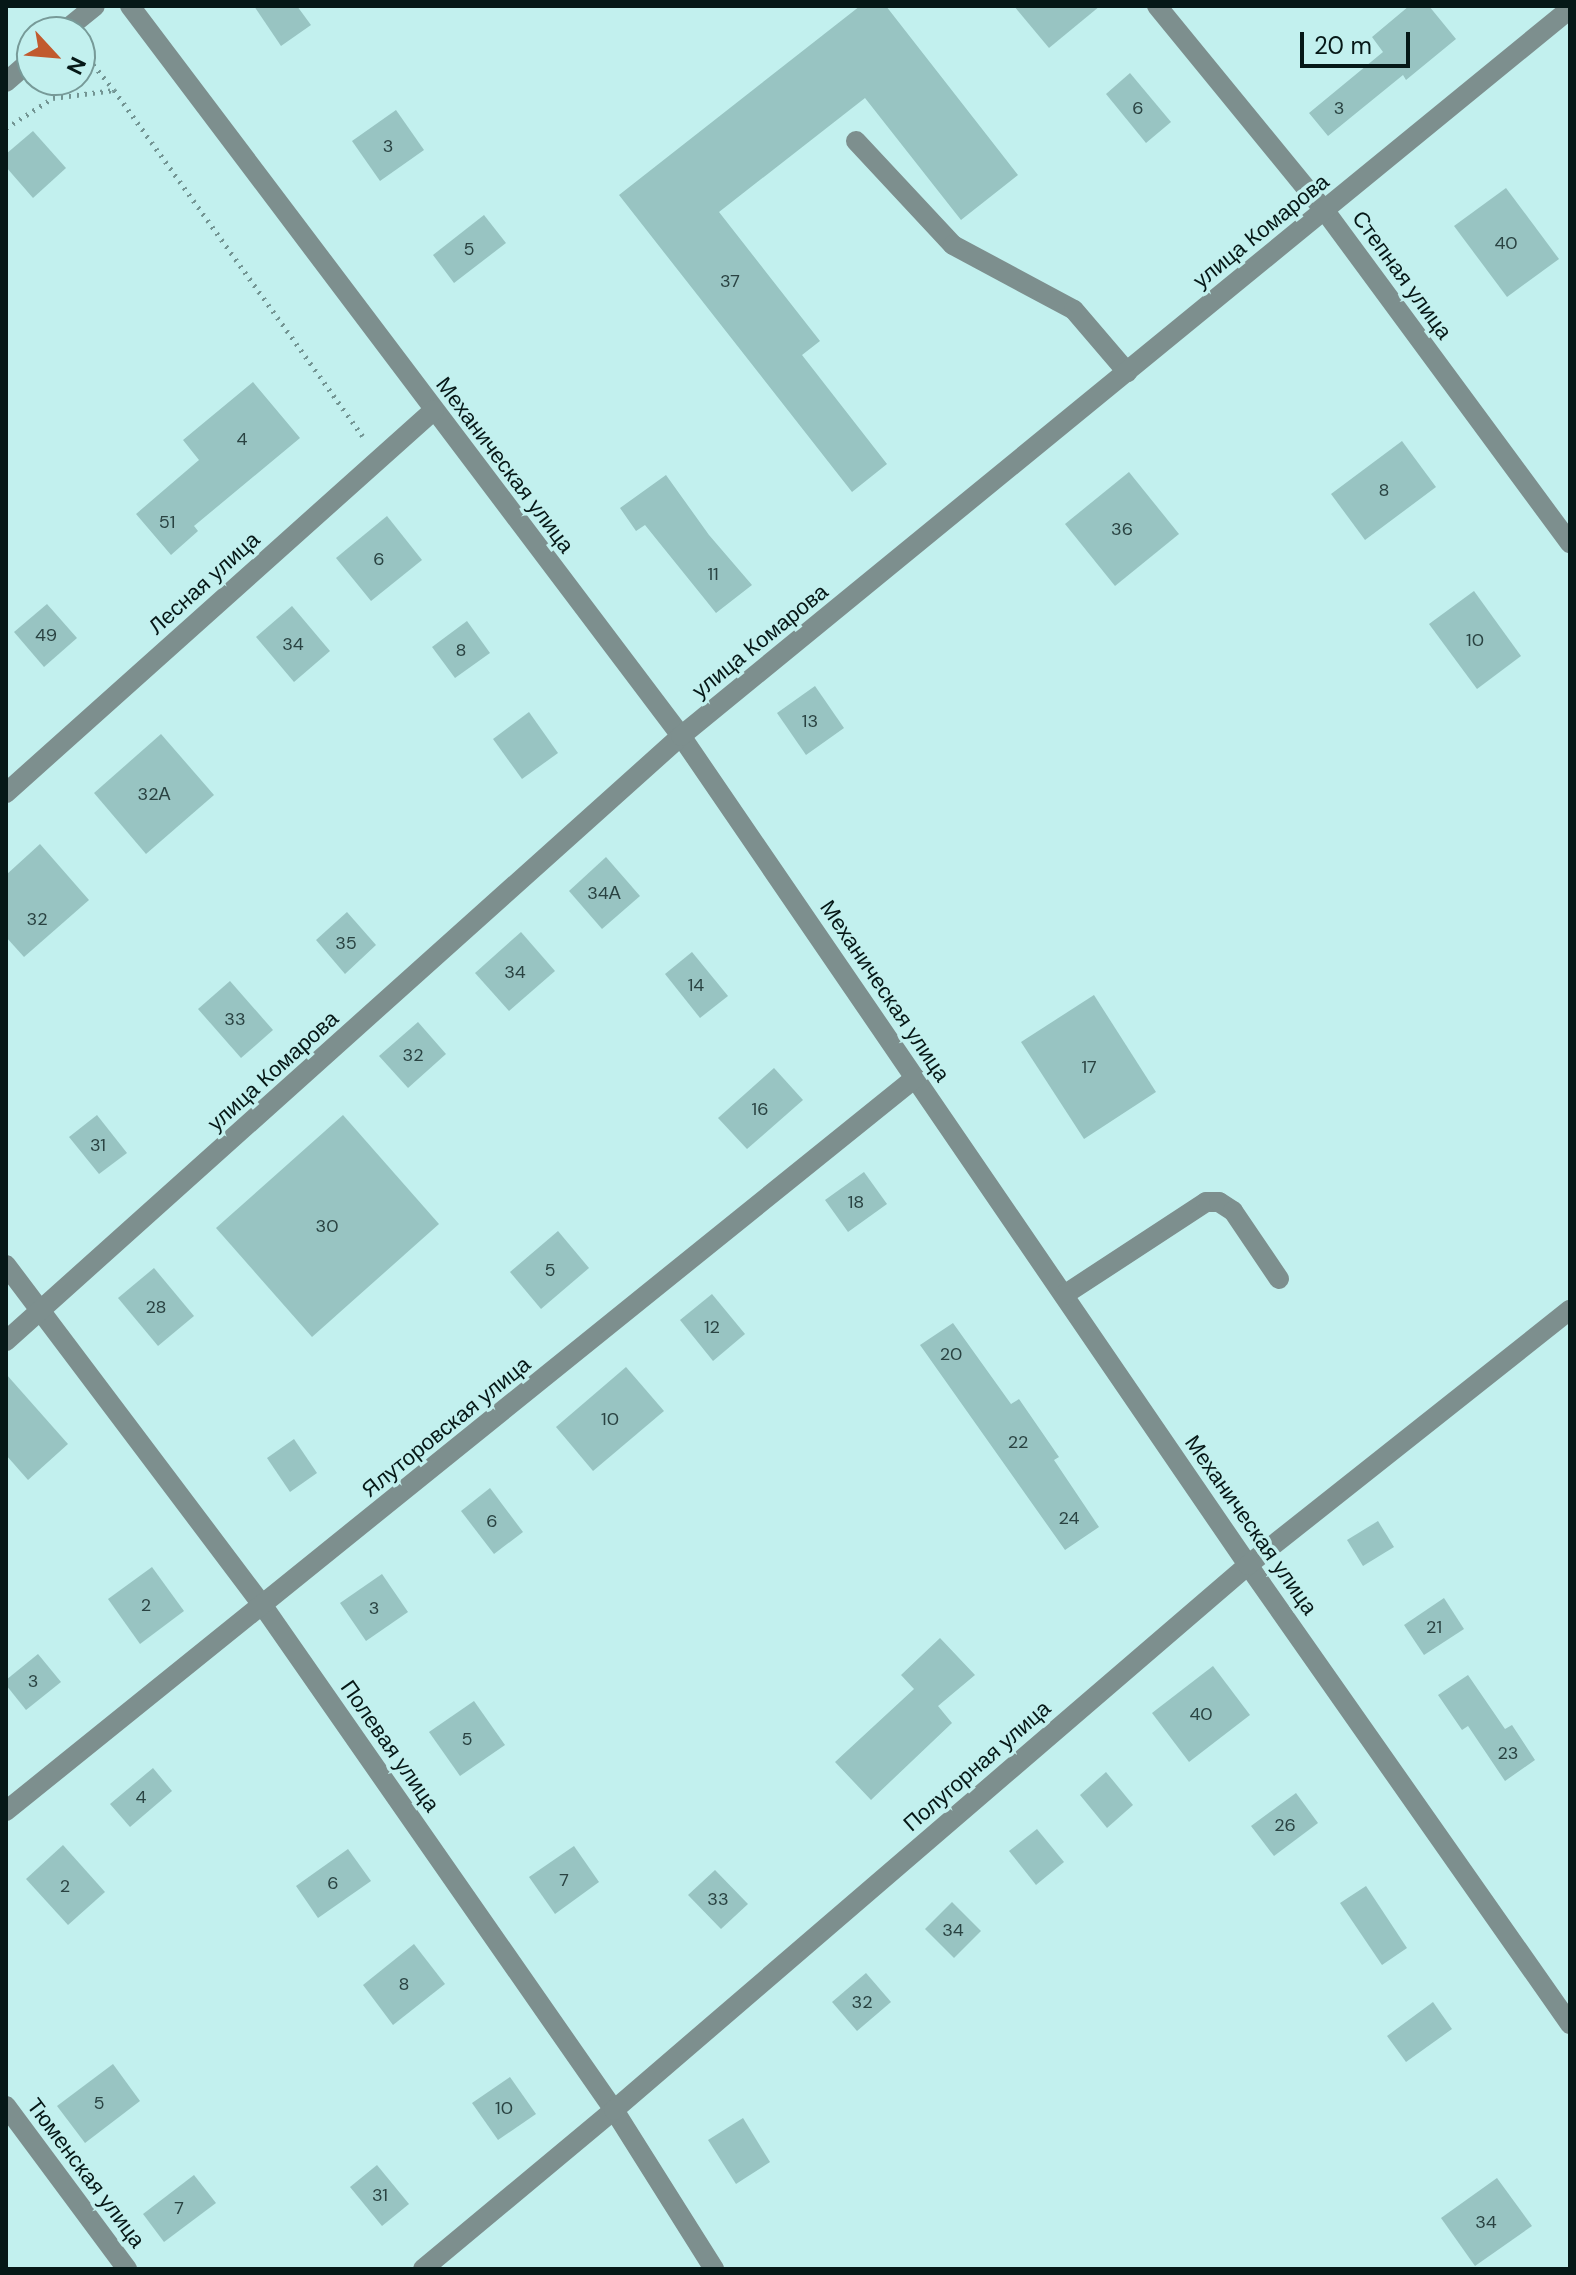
<!DOCTYPE html>
<html>
<head>
<meta charset="utf-8">
<style>
  body { margin:0 }
  #map { position:relative; width:1576px; height:2275px; overflow:hidden; background:#c2f0ee; font-family:"DM Sans",sans-serif }
  div>[style] { position:absolute }
  .building>* { inset:0; background:#98c4c2 }
  .path>* { height:5px; margin-top:-2.5px; transform-origin:0; background:repeating-linear-gradient(90deg,#739593 0 2px,transparent 0 8px) }
  .minor>* { height:20px; margin:-10px; padding:0 10px; transform-origin:10px; border-radius:10px; background:#7d8f8e }
  span { translate:-50% -50%; white-space:nowrap; text-align:center; line-height:1.15; -webkit-text-stroke:7px #c2f0ee; paint-order:stroke }
  .number-label { font-size:18px; color:#2a4342 }
  .number-label span { -webkit-text-stroke-width:0 }
  .street-label { font-size:22px; color:#061817 }
  .frame { position:absolute; inset:0; border:8px solid #061817; pointer-events:none }
  .north { position:absolute; left:16px; top:16px; width:80px; height:80px; box-sizing:border-box; background:#c2f0ee; border:2px solid #779a98; border-radius:50%; rotate:116deg; font-size:22px; font-weight:700; line-height:32px; text-align:center; color:#061817 }
  .north::after { content:''; display:block; margin:auto; width:28px; height:36px; background:#c15a2e; clip-path:polygon(50% 0,100% 100%,50% 72%,0 100%) }
  .scale { position:absolute; left:1300px; top:32px; width:110px; height:36px; box-sizing:border-box; border:4px solid #061817; border-top:0; padding-left:10px; font-size:24px; line-height:28px; white-space:nowrap; color:#061817; -webkit-text-stroke:6px #c2f0ee; paint-order:stroke }
</style>
</head>
<body>
<div id="map">
  <div class="building">
    <i style="clip-path:polygon(254px 6px,297px 6px,311px 25px,281px 46px)"></i>
    <i style="clip-path:polygon(860px 6px,886px 6px,1018px 175px,961px 220px,865px 98px,719px 212px,820px 341px,802px 355px,887px 464px,852px 492px,619px 195px)"></i>
    <i style="clip-path:polygon(1014px 6px,1100px 6px,1049px 48px)"></i>
    <i style="clip-path:polygon(1409px 6px,1429px 6px,1456px 39px,1406px 80px,1403px 75px,1328px 136px,1309px 113px,1383px 52px,1372px 37px)"></i>
    <i style="clip-path:polygon(1130px 73px,1171px 122px,1146px 143px,1106px 94px)"></i>
    <i style="clip-path:polygon(396px 110px,424px 150px,380px 181px,352px 141px)"></i>
    <i style="clip-path:polygon(33px 131px,66px 168px,33px 198px,6px 167px,6px 154px)"></i>
    <i style="clip-path:polygon(1506px 188px,1559px 259px,1507px 297px,1454px 226px)"></i>
    <i style="clip-path:polygon(484px 215px,506px 243px,454px 283px,433px 255px)"></i>
    <i style="clip-path:polygon(253px 382px,300px 438px,194px 526px,198px 531px,171px 555px,136px 514px,199px 460px,183px 440px)"></i>
    <i style="clip-path:polygon(1402px 441px,1436px 487px,1365px 540px,1331px 494px)"></i>
    <i style="clip-path:polygon(1129px 472px,1179px 534px,1115px 586px,1065px 524px)"></i>
    <i style="clip-path:polygon(666px 475px,709px 535px,752px 585px,716px 613px,645px 525px,636px 531px,620px 508px)"></i>
    <i style="clip-path:polygon(387px 516px,422px 560px,371px 601px,336px 558px)"></i>
    <i style="clip-path:polygon(1474px 591px,1521px 656px,1477px 689px,1429px 624px)"></i>
    <i style="clip-path:polygon(47px 604px,77px 638px,44px 667px,14px 632px)"></i>
    <i style="clip-path:polygon(292px 606px,330px 651px,294px 682px,256px 637px)"></i>
    <i style="clip-path:polygon(467px 621px,490px 653px,455px 678px,432px 647px)"></i>
    <i style="clip-path:polygon(815px 686px,844px 728px,806px 755px,777px 713px)"></i>
    <i style="clip-path:polygon(529px 712px,558px 753px,522px 779px,493px 739px)"></i>
    <i style="clip-path:polygon(161px 734px,214px 795px,146px 854px,94px 793px)"></i>
    <i style="clip-path:polygon(40px 844px,89px 900px,24px 957px,6px 937px,6px 875px)"></i>
    <i style="clip-path:polygon(606px 857px,640px 896px,602px 929px,569px 891px)"></i>
    <i style="clip-path:polygon(347px 912px,376px 945px,345px 974px,316px 940px)"></i>
    <i style="clip-path:polygon(521px 932px,555px 971px,509px 1011px,475px 973px)"></i>
    <i style="clip-path:polygon(692px 952px,728px 996px,700px 1018px,665px 974px)"></i>
    <i style="clip-path:polygon(230px 981px,273px 1030px,241px 1058px,198px 1009px)"></i>
    <i style="clip-path:polygon(1094px 995px,1156px 1092px,1084px 1139px,1021px 1042px)"></i>
    <i style="clip-path:polygon(418px 1022px,446px 1054px,408px 1088px,379px 1056px)"></i>
    <i style="clip-path:polygon(774px 1068px,803px 1100px,747px 1149px,718px 1118px)"></i>
    <i style="clip-path:polygon(97px 1115px,127px 1153px,99px 1174px,69px 1137px)"></i>
    <i style="clip-path:polygon(343px 1115px,439px 1224px,312px 1337px,216px 1228px)"></i>
    <i style="clip-path:polygon(864px 1172px,887px 1204px,848px 1232px,825px 1200px)"></i>
    <i style="clip-path:polygon(558px 1231px,589px 1268px,541px 1309px,510px 1272px)"></i>
    <i style="clip-path:polygon(154px 1268px,194px 1316px,158px 1346px,118px 1298px)"></i>
    <i style="clip-path:polygon(712px 1294px,745px 1334px,713px 1361px,680px 1320px)"></i>
    <i style="clip-path:polygon(953px 1323px,1011px 1404px,1019px 1399px,1059px 1457px,1054px 1460px,1099px 1527px,1065px 1550px,920px 1345px)"></i>
    <i style="clip-path:polygon(626px 1367px,664px 1411px,593px 1471px,556px 1427px)"></i>
    <i style="clip-path:polygon(6px 1374px,68px 1444px,28px 1480px,6px 1455px)"></i>
    <i style="clip-path:polygon(294px 1439px,317px 1473px,290px 1492px,267px 1458px)"></i>
    <i style="clip-path:polygon(490px 1488px,523px 1532px,494px 1554px,461px 1511px)"></i>
    <i style="clip-path:polygon(1378px 1521px,1394px 1547px,1363px 1566px,1347px 1540px)"></i>
    <i style="clip-path:polygon(152px 1567px,184px 1611px,140px 1644px,108px 1599px)"></i>
    <i style="clip-path:polygon(382px 1574px,408px 1612px,366px 1641px,340px 1603px)"></i>
    <i style="clip-path:polygon(1444px 1598px,1464px 1629px,1424px 1655px,1404px 1625px)"></i>
    <i style="clip-path:polygon(940px 1638px,975px 1675px,938px 1706px,952px 1723px,871px 1800px,835px 1762px,914px 1689px,901px 1675px)"></i>
    <i style="clip-path:polygon(38px 1654px,61px 1682px,26px 1710px,6px 1685px,6px 1680px)"></i>
    <i style="clip-path:polygon(1213px 1666px,1250px 1715px,1189px 1762px,1152px 1713px)"></i>
    <i style="clip-path:polygon(1468px 1675px,1505px 1729px,1512px 1725px,1535px 1760px,1505px 1781px,1468px 1726px,1462px 1730px,1438px 1695px)"></i>
    <i style="clip-path:polygon(474px 1701px,505px 1745px,460px 1776px,429px 1732px)"></i>
    <i style="clip-path:polygon(153px 1768px,172px 1791px,130px 1827px,110px 1804px)"></i>
    <i style="clip-path:polygon(1106px 1772px,1133px 1805px,1107px 1828px,1080px 1795px)"></i>
    <i style="clip-path:polygon(1296px 1793px,1318px 1823px,1274px 1856px,1251px 1826px)"></i>
    <i style="clip-path:polygon(1037px 1829px,1064px 1862px,1036px 1885px,1009px 1851px)"></i>
    <i style="clip-path:polygon(63px 1845px,105px 1892px,68px 1925px,26px 1879px)"></i>
    <i style="clip-path:polygon(574px 1846px,599px 1882px,555px 1914px,529px 1877px)"></i>
    <i style="clip-path:polygon(348px 1849px,371px 1881px,318px 1918px,296px 1886px)"></i>
    <i style="clip-path:polygon(715px 1870px,748px 1904px,721px 1929px,688px 1895px)"></i>
    <i style="clip-path:polygon(1366px 1886px,1407px 1948px,1382px 1965px,1340px 1903px)"></i>
    <i style="clip-path:polygon(952px 1902px,981px 1931px,954px 1958px,925px 1929px)"></i>
    <i style="clip-path:polygon(414px 1944px,445px 1984px,393px 2025px,363px 1985px)"></i>
    <i style="clip-path:polygon(866px 1973px,891px 2002px,857px 2031px,832px 2002px)"></i>
    <i style="clip-path:polygon(1433px 2002px,1452px 2029px,1406px 2062px,1387px 2036px)"></i>
    <i style="clip-path:polygon(113px 2064px,140px 2101px,85px 2143px,57px 2106px)"></i>
    <i style="clip-path:polygon(510px 2077px,536px 2114px,498px 2140px,472px 2103px)"></i>
    <i style="clip-path:polygon(743px 2118px,770px 2162px,736px 2184px,708px 2140px)"></i>
    <i style="clip-path:polygon(377px 2165px,409px 2204px,382px 2226px,350px 2187px)"></i>
    <i style="clip-path:polygon(194px 2175px,216px 2203px,164px 2242px,143px 2214px)"></i>
    <i style="clip-path:polygon(1497px 2178px,1532px 2226px,1475px 2266px,1441px 2218px)"></i>
  </div>
  <div class="path">
    <i style="left:83px;top:52px;width:49px;rotate:50.8deg"></i>
    <i style="left:6px;top:128px;width:56px;rotate:-32.6deg"></i>
    <i style="left:53px;top:98px;width:62px;rotate:-7.5deg"></i>
    <i style="left:114px;top:90px;width:426px;rotate:54.3deg"></i>
  </div>
  <div class="minor">
    <i style="left:130px;top:6px;width:915px;rotate:52.95deg"></i>
    <i style="left:681px;top:736px;width:1004px;rotate:55.63deg"></i>
    <i style="left:1248px;top:1565px;width:561px;rotate:54.95deg"></i>
    <i style="left:1157px;top:6px;width:265px;rotate:50.7deg"></i>
    <i style="left:1325px;top:211px;width:413px;rotate:53.6deg"></i>
    <i style="left:63px;top:32px;width:41px;rotate:-39.1deg"></i>
    <i style="left:6px;top:82px;width:35px;rotate:-41deg"></i>
    <i style="left:856px;top:141px;width:142px;rotate:47deg"></i>
    <i style="left:953px;top:245px;width:137px;rotate:28.2deg"></i>
    <i style="left:1074px;top:310px;width:82px;rotate:49.5deg"></i>
    <i style="left:6px;top:793px;width:574px;rotate:-41.82deg"></i>
    <i style="left:6px;top:1265px;width:427px;rotate:53deg"></i>
    <i style="left:263px;top:1606px;width:614px;rotate:55.15deg"></i>
    <i style="left:614px;top:2110px;width:188px;rotate:57.8deg"></i>
    <i style="left:1064px;top:1295px;width:170px;rotate:-33.2deg"></i>
    <i style="left:1206px;top:1202px;width:13px"></i>
    <i style="left:1219px;top:1202px;width:17px;rotate:33deg"></i>
    <i style="left:1233px;top:1211px;width:82px;rotate:55.9deg"></i>
    <i style="left:6px;top:1341px;width:906px;rotate:-41.87deg"></i>
    <i style="left:681px;top:736px;width:1148px;rotate:-39.28deg"></i>
    <i style="left:6px;top:1811px;width:1168px;rotate:-38.88deg"></i>
    <i style="left:6px;top:2106px;width:203px;rotate:53.4deg"></i>
    <i style="left:423px;top:2269px;width:249px;rotate:-39.8deg"></i>
    <i style="left:614px;top:2110px;width:836px;rotate:-40.68deg"></i>
    <i style="left:1248px;top:1565px;width:411px;rotate:-38.4deg"></i>
  </div>
  <div class="number-label">
    <span style="left:1138px;top:108px">6</span>
    <span style="left:1339px;top:108px">3</span>
    <span style="left:388px;top:146px">3</span>
    <span style="left:1506px;top:243px">40</span>
    <span style="left:469px;top:249px">5</span>
    <span style="left:730px;top:281px">37</span>
    <span style="left:242px;top:439px">4</span>
    <span style="left:1384px;top:490px">8</span>
    <span style="left:167px;top:522px">51</span>
    <span style="left:1122px;top:529px">36</span>
    <span style="left:379px;top:559px">6</span>
    <span style="left:713px;top:574px">11</span>
    <span style="left:46px;top:635px">49</span>
    <span style="left:1475px;top:640px">10</span>
    <span style="left:293px;top:644px">34</span>
    <span style="left:461px;top:650px">8</span>
    <span style="left:810px;top:721px">13</span>
    <span style="left:154px;top:794px">32А</span>
    <span style="left:604px;top:893px">34А</span>
    <span style="left:37px;top:919px">32</span>
    <span style="left:346px;top:943px">35</span>
    <span style="left:515px;top:972px">34</span>
    <span style="left:696px;top:985px">14</span>
    <span style="left:235px;top:1019px">33</span>
    <span style="left:413px;top:1055px">32</span>
    <span style="left:1089px;top:1067px">17</span>
    <span style="left:760px;top:1109px">16</span>
    <span style="left:98px;top:1145px">31</span>
    <span style="left:856px;top:1202px">18</span>
    <span style="left:327px;top:1226px">30</span>
    <span style="left:550px;top:1270px">5</span>
    <span style="left:156px;top:1307px">28</span>
    <span style="left:712px;top:1327px">12</span>
    <span style="left:951px;top:1354px">20</span>
    <span style="left:610px;top:1419px">10</span>
    <span style="left:1018px;top:1442px">22</span>
    <span style="left:1069px;top:1518px">24</span>
    <span style="left:492px;top:1521px">6</span>
    <span style="left:146px;top:1605px">2</span>
    <span style="left:374px;top:1608px">3</span>
    <span style="left:1434px;top:1627px">21</span>
    <span style="left:33px;top:1681px">3</span>
    <span style="left:1201px;top:1714px">40</span>
    <span style="left:467px;top:1739px">5</span>
    <span style="left:1508px;top:1753px">23</span>
    <span style="left:141px;top:1797px">4</span>
    <span style="left:1285px;top:1825px">26</span>
    <span style="left:564px;top:1880px">7</span>
    <span style="left:333px;top:1883px">6</span>
    <span style="left:65px;top:1886px">2</span>
    <span style="left:718px;top:1899px">33</span>
    <span style="left:953px;top:1930px">34</span>
    <span style="left:404px;top:1984px">8</span>
    <span style="left:862px;top:2002px">32</span>
    <span style="left:99px;top:2103px">5</span>
    <span style="left:504px;top:2108px">10</span>
    <span style="left:380px;top:2195px">31</span>
    <span style="left:179px;top:2208px">7</span>
    <span style="left:1486px;top:2222px">34</span>
  </div>
  <div class="street-label">
    <span style="left:1261px;top:231px;rotate:-39deg">улица Комарова</span>
    <span style="left:1402px;top:275px;rotate:54deg">Степная улица</span>
    <span style="left:505px;top:465px;rotate:53deg">Механическая улица</span>
    <span style="left:204px;top:583px;rotate:-42deg">Лесная улица</span>
    <span style="left:760px;top:641px;rotate:-39deg">улица Комарова</span>
    <span style="left:885px;top:991px;rotate:56deg">Механическая улица</span>
    <span style="left:273px;top:1071px;rotate:-42deg">улица Комарова</span>
    <span style="left:446px;top:1427px;rotate:-39deg">Ялуторовская улица</span>
    <span style="left:1251px;top:1525px;rotate:55deg">Механическая улица</span>
    <span style="left:390px;top:1746px;rotate:55deg">Полевая улица</span>
    <span style="left:977px;top:1766px;rotate:-41deg">Полугорная улица</span>
    <span style="left:86px;top:2173px;rotate:53deg">Тюменская улица</span>
  </div>
  <div class="frame"></div>
  <div class="north">N</div>
  <div class="scale">20 m</div>
</div>
</body>
</html>
